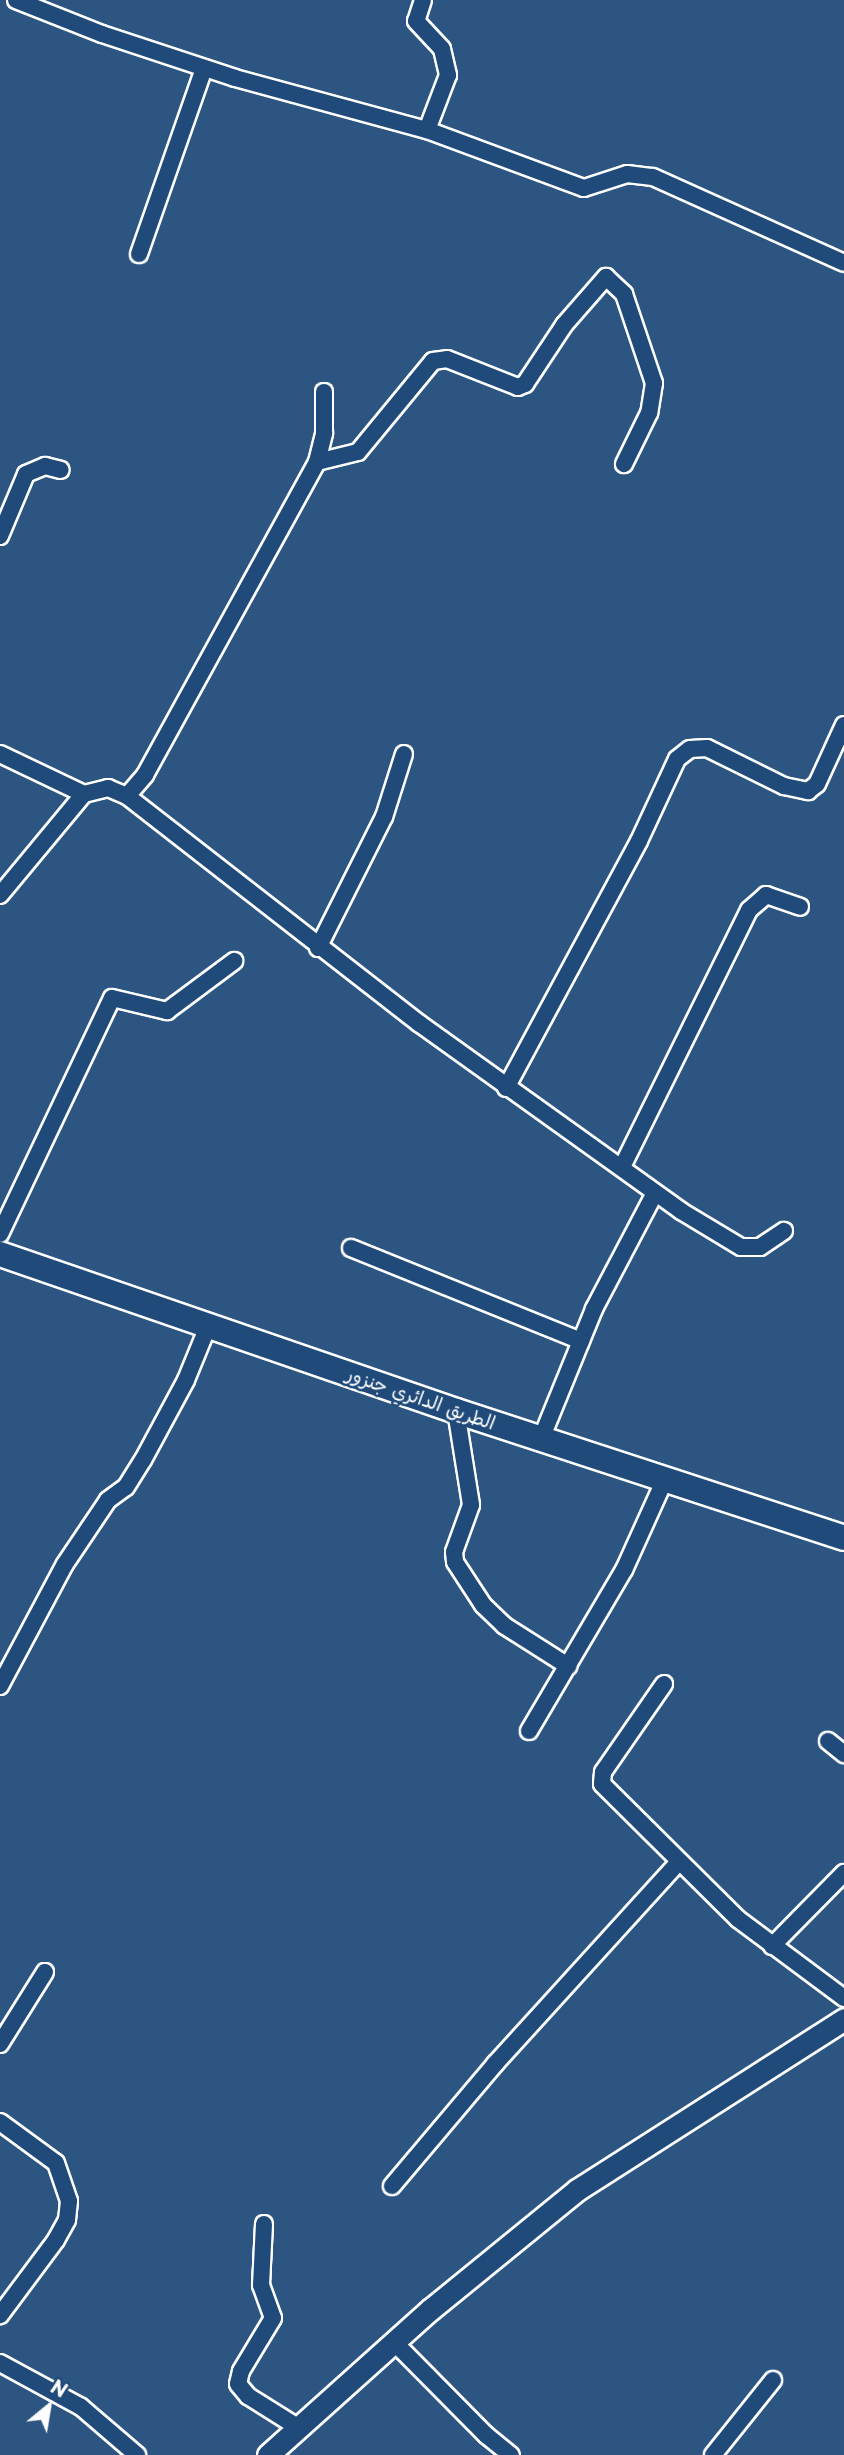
<!DOCTYPE html>
<html>
<head>
<meta charset="utf-8">
<style>
  body { margin:0 }
  #map { position:relative; width:844px; height:2455px; overflow:hidden; background:#2c5582; font-family:"Playpen Sans","Playpen Sans Arabic",sans-serif }
  div>[style] { position:absolute }
  .roads { filter:drop-shadow(2px 0 #fff) drop-shadow(-2px 0 #fff) drop-shadow(0 2px #fff) drop-shadow(0 -2px #fff) }
  .street>* { height:16px; margin:-8px; padding:0 8px; transform-origin:8px; border-radius:8px; background:#1f4a7a }
  .secondary>* { height:21px; margin:-10.5px; padding:0 10.5px; transform-origin:10.5px; border-radius:10.5px; background:#1f4a7a }
  .primary>* { height:24px; margin:-12px; padding:0 12px; transform-origin:12px; border-radius:12px; background:#1f4a7a }
  span { translate:-50% -50%; white-space:nowrap; text-align:center; line-height:1.15; -webkit-text-stroke:5px #1f4a7a; paint-order:stroke }
  .street-label { font-size:19px; color:#fff }
  .north { position:absolute; left:14px; top:2371px; width:70px; height:70px; -webkit-text-stroke:5px #1f4a7a; paint-order:stroke; rotate:30deg; font-size:19px; font-weight:700; line-height:28px; text-align:center; color:#fff }
  .north::after { content:''; display:block; margin:auto; width:24px; height:32px; background:#fff; clip-path:polygon(50% 0,100% 100%,50% 72%,0 100%) }
</style>
</head>
<body>
<div id="map">
  <div class="roads">
    <div class="street">
      <i style="left:16px;top:0;width:92px;rotate:21.6deg"></i>
      <i style="left:102px;top:34px;width:140px;rotate:18.3deg"></i>
      <i style="left:235px;top:78px;width:199px;rotate:15.2deg"></i>
      <i style="left:427px;top:130px;width:167px;rotate:20.3deg"></i>
      <i style="left:584px;top:188px;width:45px;rotate:-18deg"></i>
      <i style="left:627px;top:174px;width:26px;rotate:7deg"></i>
      <i style="left:653px;top:177px;width:209px;rotate:24.2deg"></i>
      <i style="left:423px;top:0;width:22px;rotate:108deg"></i>
      <i style="left:416px;top:21px;width:38px;rotate:47deg"></i>
      <i style="left:442px;top:49px;width:27px;rotate:77deg"></i>
      <i style="left:448px;top:75px;width:59px;rotate:110.9deg"></i>
      <i style="left:139px;top:254px;width:197px;rotate:-70.7deg"></i>
      <i style="left:317px;top:462px;width:42px;rotate:-13.7deg"></i>
      <i style="left:358px;top:452px;width:118px;rotate:-50.5deg"></i>
      <i style="left:433px;top:361px;width:14px;rotate:-8deg"></i>
      <i style="left:447px;top:359px;width:76px;rotate:21.5deg"></i>
      <i style="left:518px;top:387px;width:8px;rotate:-23deg"></i>
      <i style="left:525px;top:384px;width:71px;rotate:-56.5deg"></i>
      <i style="left:564px;top:325px;width:64px;rotate:-48.8deg"></i>
      <i style="left:606px;top:277px;width:25px;rotate:43deg"></i>
      <i style="left:624px;top:294px;width:94px;rotate:71.4deg"></i>
      <i style="left:654px;top:383px;width:30px;rotate:99deg"></i>
      <i style="left:649px;top:413px;width:57px;rotate:116.1deg"></i>
      <i style="left:0;top:536px;width:67px;rotate:-67.2deg"></i>
      <i style="left:26px;top:474px;width:21px;rotate:-23deg"></i>
      <i style="left:45px;top:466px;width:16px;rotate:14deg"></i>
      <i style="left:0;top:754px;width:93px;rotate:25.5deg"></i>
      <i style="left:127px;top:796px;width:371px;rotate:37.9deg"></i>
      <i style="left:420px;top:1024px;width:321px;rotate:35.6deg"></i>
      <i style="left:681px;top:1211px;width:70px;rotate:31deg"></i>
      <i style="left:741px;top:1247px;width:19px"></i>
      <i style="left:760px;top:1247px;width:29px;rotate:-34deg"></i>
      <i style="left:0;top:895px;width:131px;rotate:-50.3deg"></i>
      <i style="left:84px;top:794px;width:25px;rotate:-14deg"></i>
      <i style="left:108px;top:788px;width:21px;rotate:23deg"></i>
      <i style="left:127px;top:796px;width:28px;rotate:-49deg"></i>
      <i style="left:145px;top:775px;width:357px;rotate:-61.2deg"></i>
      <i style="left:317px;top:462px;width:30px;rotate:-76deg"></i>
      <i style="left:324px;top:433px;width:41px;rotate:-90deg"></i>
      <i style="left:318px;top:948px;width:147px;rotate:-63.3deg"></i>
      <i style="left:384px;top:817px;width:66px;rotate:-72.4deg"></i>
      <i style="left:506px;top:1088px;width:281px;rotate:-61.7deg"></i>
      <i style="left:639px;top:841px;width:90px;rotate:-65.1deg"></i>
      <i style="left:677px;top:759px;width:16px;rotate:-38deg"></i>
      <i style="left:690px;top:749px;width:17px;rotate:-3deg"></i>
      <i style="left:707px;top:748px;width:86px;rotate:26.3deg"></i>
      <i style="left:784px;top:786px;width:25px;rotate:12deg"></i>
      <i style="left:808px;top:791px;width:11px;rotate:-38deg"></i>
      <i style="left:817px;top:784px;width:65px;rotate:-65.4deg"></i>
      <i style="left:622px;top:1167px;width:287px;rotate:-63.7deg"></i>
      <i style="left:749px;top:910px;width:23px;rotate:-41deg"></i>
      <i style="left:766px;top:895px;width:36px;rotate:19deg"></i>
      <i style="left:0;top:1234px;width:261px;rotate:-64.6deg"></i>
      <i style="left:112px;top:998px;width:57px;rotate:13.3deg"></i>
      <i style="left:167px;top:1011px;width:84px;rotate:-36.7deg"></i>
      <i style="left:351px;top:1248px;width:248px;rotate:22deg"></i>
      <i style="left:456px;top:1411px;width:95px;rotate:80.9deg"></i>
      <i style="left:471px;top:1505px;width:50px;rotate:109.9deg"></i>
      <i style="left:454px;top:1552px;width:10px;rotate:84deg"></i>
      <i style="left:455px;top:1562px;width:51px;rotate:56.9deg"></i>
      <i style="left:483px;top:1605px;width:30px;rotate:44deg"></i>
      <i style="left:505px;top:1626px;width:75px;rotate:32.4deg"></i>
      <i style="left:541px;top:1439px;width:140px;rotate:-67.8deg"></i>
      <i style="left:594px;top:1309px;width:131px;rotate:-62.3deg"></i>
      <i style="left:664px;top:1684px;width:107px;rotate:124.7deg"></i>
      <i style="left:603px;top:1772px;width:12px;rotate:95deg"></i>
      <i style="left:602px;top:1784px;width:192px;rotate:44.8deg"></i>
      <i style="left:738px;top:1919px;width:132px;rotate:36.7deg"></i>
      <i style="left:0;top:1686px;width:138px;rotate:-62deg"></i>
      <i style="left:65px;top:1564px;width:77px;rotate:-56.1deg"></i>
      <i style="left:108px;top:1500px;width:22px;rotate:-36deg"></i>
      <i style="left:126px;top:1487px;width:32px;rotate:-58deg"></i>
      <i style="left:143px;top:1460px;width:91px;rotate:-61.7deg"></i>
      <i style="left:186px;top:1380px;width:61px;rotate:-67.7deg"></i>
      <i style="left:529px;top:1731px;width:187px;rotate:-59.5deg"></i>
      <i style="left:624px;top:1570px;width:102px;rotate:-65.7deg"></i>
      <i style="left:828px;top:1741px;width:21px;rotate:39deg"></i>
      <i style="left:772px;top:1946px;width:103px;rotate:-45.4deg"></i>
      <i style="left:0;top:2044px;width:85px;rotate:-58deg"></i>
      <i style="left:0;top:2122px;width:69px;rotate:36.2deg"></i>
      <i style="left:56px;top:2163px;width:40px;rotate:71.1deg"></i>
      <i style="left:69px;top:2201px;width:19px;rotate:96deg"></i>
      <i style="left:67px;top:2220px;width:23px;rotate:119deg"></i>
      <i style="left:56px;top:2240px;width:94px;rotate:126.7deg"></i>
      <i style="left:392px;top:2186px;width:160px;rotate:-49.8deg"></i>
      <i style="left:495px;top:2064px;width:272px;rotate:-47.7deg"></i>
      <i style="left:264px;top:2224px;width:61px;rotate:92.8deg"></i>
      <i style="left:261px;top:2285px;width:35px;rotate:70deg"></i>
      <i style="left:273px;top:2318px;width:62px;rotate:121.1deg"></i>
      <i style="left:241px;top:2371px;width:13px;rotate:103deg"></i>
      <i style="left:238px;top:2384px;width:16px;rotate:50deg"></i>
      <i style="left:248px;top:2396px;width:60px;rotate:32.1deg"></i>
      <i style="left:394px;top:2342px;width:131px;rotate:45.3deg"></i>
      <i style="left:486px;top:2435px;width:32px;rotate:39deg"></i>
      <i style="left:0;top:2363px;width:92px;rotate:28.5deg"></i>
      <i style="left:81px;top:2407px;width:74px;rotate:40.6deg"></i>
      <i style="left:713px;top:2455px;width:96px;rotate:-51.3deg"></i>
    </div>
    <div class="secondary">
      <i style="left:268px;top:2455px;width:219px;rotate:-41.9deg"></i>
      <i style="left:431px;top:2309px;width:188px;rotate:-39.2deg"></i>
      <i style="left:577px;top:2190px;width:317px;rotate:-32.6deg"></i>
    </div>
    <div class="primary">
      <i style="left:0;top:1254px;width:482px;rotate:19deg"></i>
      <i style="left:456px;top:1411px;width:408px;rotate:18.1deg"></i>
    </div>
  </div>
  <div class="street-label">
    <span style="left:421px;top:1398px;rotate:19deg">الطريق الدائري جنزور</span>
  </div>
  <div class="north">N</div>
</div>
</body>
</html>
